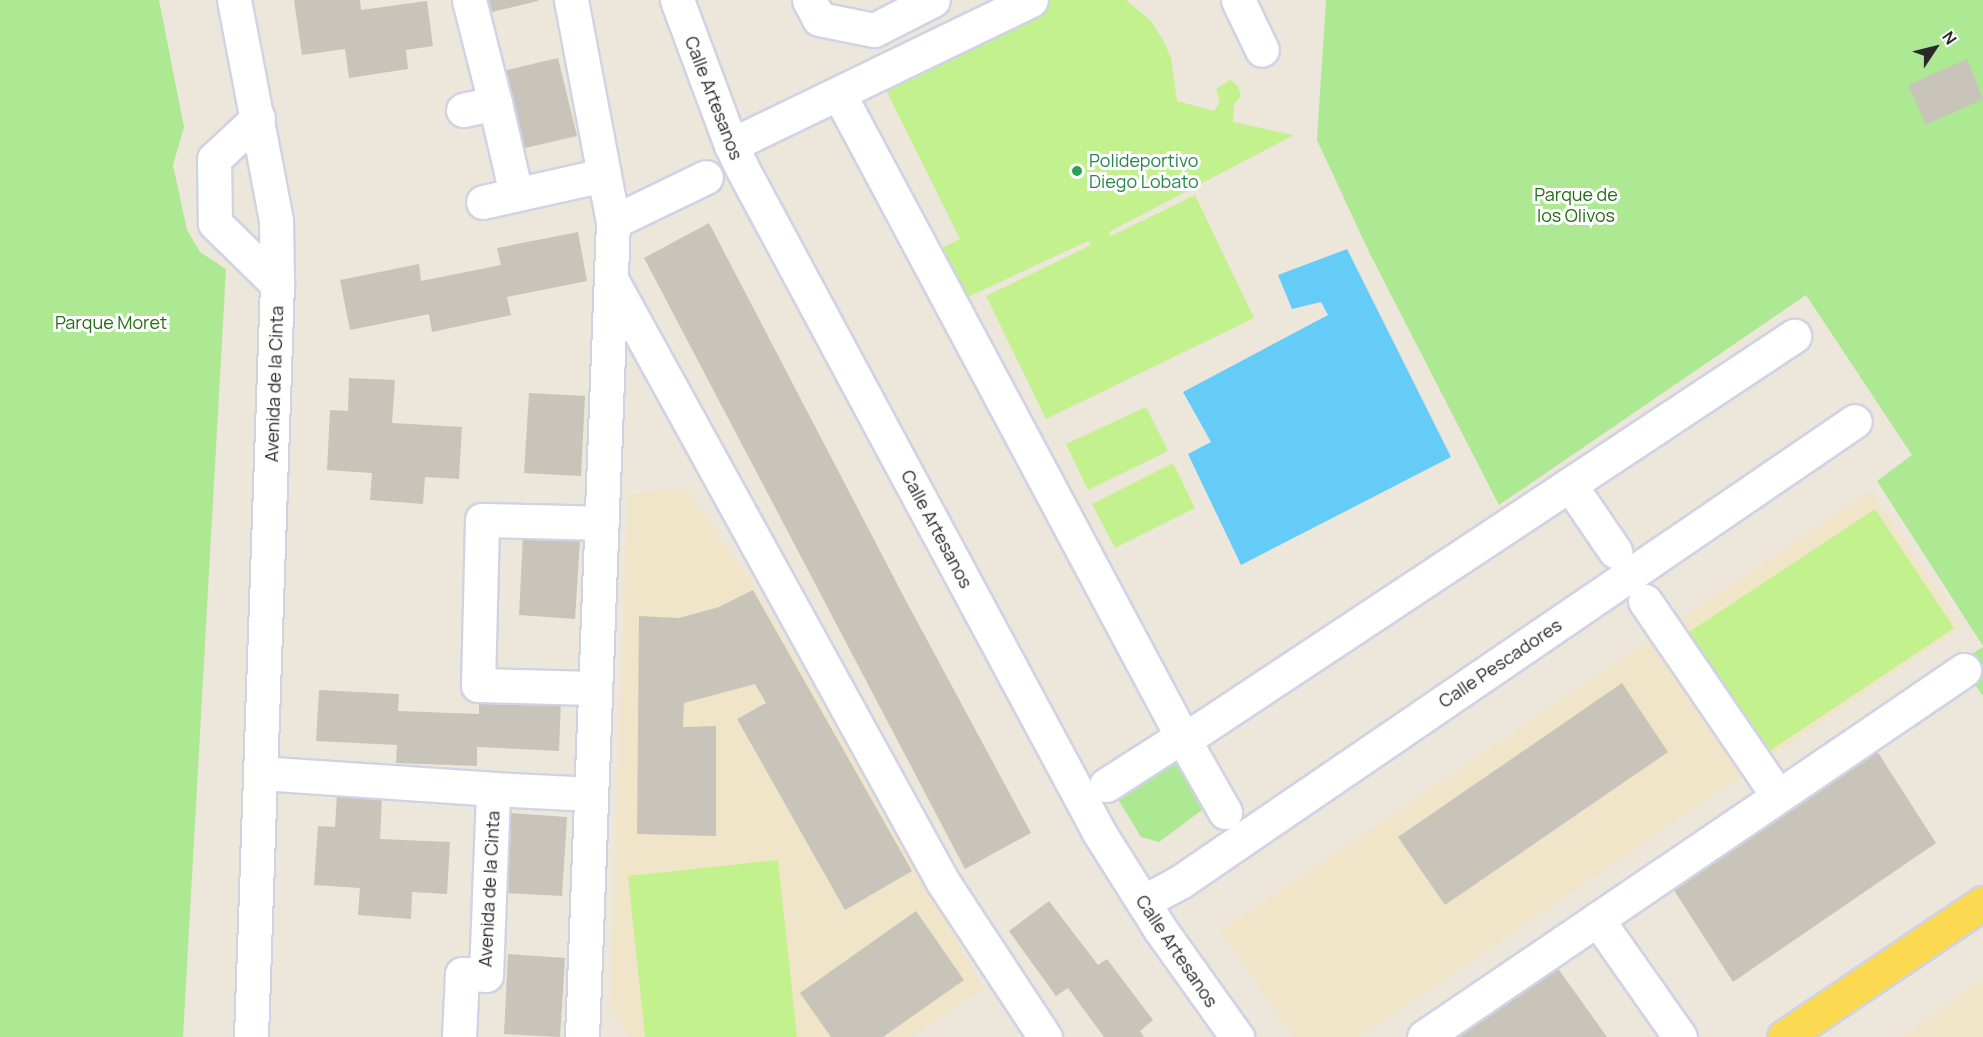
<!DOCTYPE html>
<html>
<head>
<meta charset="utf-8">
<style>
  body { margin:0 }
  #map { position:relative; width:1983px; height:1037px; overflow:hidden; background:#ede6db; font-family:Manrope,sans-serif }
  div>[style] { position:absolute }
  .education>* { inset:0; background:#f0e5c9 }
  .green>* { inset:0; background:#ade893 }
  .pitch>* { inset:0; background:#c3f18d }
  .water>* { inset:0; background:#65ccf8 }
  .building>* { inset:0; background:#c8c4b9 }
  .roads { filter:drop-shadow(2px 0 #d0d3e4) drop-shadow(-2px 0 #d0d3e4) drop-shadow(0 2px #d0d3e4) drop-shadow(0 -2px #d0d3e4) }
  .minor>* { height:33px; margin:-16.5px; padding:0 16.5px; transform-origin:16.5px; border-radius:16.5px; background:#fff }
  .major>* { height:33px; margin:-16.5px; padding:0 16.5px; transform-origin:16.5px; border-radius:16.5px; background:#fbda52 }
  .dots>* { width:16px; height:16px; translate:-50% -50%; box-sizing:border-box; border:3px solid #fff; border-radius:50% }
  span { translate:-50% -50%; white-space:nowrap; text-align:center; line-height:1.15; -webkit-text-stroke:6px #fff; paint-order:stroke }
  .street-label { font-size:18px; color:#2a2a2a }
  .leisure-label { font-size:18px; color:#27864d }
  .left { translate:0 -50%; text-align:left }
  .park-label { font-size:18px; color:#246d14 }
  .north { position:absolute; left:1905px; top:18px; width:60px; height:60px; -webkit-text-stroke:4px #fff; paint-order:stroke; rotate:55deg; font-size:16px; font-weight:700; line-height:24px; text-align:center; color:#2a2a2a }
  .north::after { content:''; display:block; margin:auto; width:21px; height:27px; background:#2a2a2a; clip-path:polygon(50% 0,100% 100%,50% 72%,0 100%) }
</style>
</head>
<body>
<div id="map">
  <div class="education">
    <i style="clip-path:polygon(686px 488px,752px 583px,984px 988px,913px 1037px,629px 1037px,610px 1008px,628px 494px)"></i>
    <i style="clip-path:polygon(1871px 490px,1961px 627px,1360px 1037px,1294px 1037px,1220px 931px)"></i>
    <i style="clip-path:polygon(1983px 979px,1983px 1037px,1901px 1037px)"></i>
  </div>
  <div class="green">
    <i style="clip-path:polygon(0 0,159px 0,184px 127px,173px 165px,187px 230px,200px 252px,226px 269px,183px 1037px,0 1037px)"></i>
    <i style="clip-path:polygon(1326px 0,1983px 0,1983px 646px,1877px 481px,1912px 455px,1806px 295px,1499px 505px,1369px 252px,1317px 140px)"></i>
    <i style="clip-path:polygon(1983px 647px,1983px 696px,1959px 662px)"></i>
    <i style="clip-path:polygon(1175px 754px,1204px 799px,1202px 810px,1159px 842px,1141px 837px,1116px 796px)"></i>
  </div>
  <div class="pitch">
    <i style="clip-path:polygon(1042px 0,1126px 0,1151px 21px,1163px 40px,1171px 58px,1177px 101px,1214px 111px,1220px 102px,1216px 89px,1230px 80px,1238px 86px,1241px 96px,1234px 104px,1233px 122px,1294px 135px,1109px 232px,1111px 236px,1195px 195px,1254px 318px,1046px 419px,986px 296px,1091px 245px,1088px 241px,955px 303px,927px 255px,960px 239px,880px 78px)"></i>
    <i style="clip-path:polygon(1146px 407px,1168px 451px,1088px 490px,1066px 444px)"></i>
    <i style="clip-path:polygon(1173px 463px,1195px 508px,1115px 548px,1092px 504px)"></i>
    <i style="clip-path:polygon(1875px 509px,1954px 628px,1765px 754px,1686px 634px)"></i>
    <i style="clip-path:polygon(778px 860px,797px 1037px,645px 1037px,628px 876px)"></i>
  </div>
  <div class="water">
    <i style="clip-path:polygon(1347px 249px,1451px 457px,1241px 565px,1188px 454px,1211px 442px,1183px 392px,1328px 315px,1321px 302px,1292px 309px,1278px 275px)"></i>
  </div>
  <div class="building">
    <i style="clip-path:polygon(294px 0,360px 0,361px 10px,427px 1px,433px 46px,406px 50px,408px 69px,349px 78px,345px 49px,302px 55px)"></i>
    <i style="clip-path:polygon(489px 0,538px 0,538px 1px,492px 12px)"></i>
    <i style="clip-path:polygon(558px 58px,577px 136px,521px 149px,503px 71px)"></i>
    <i style="clip-path:polygon(1967px 59px,1983px 99px,1926px 125px,1908px 85px)"></i>
    <i style="clip-path:polygon(709px 223px,905px 599px,1031px 833px,965px 869px,644px 258px)"></i>
    <i style="clip-path:polygon(578px 232px,587px 281px,507px 297px,511px 315px,432px 332px,429px 314px,350px 330px,340px 280px,419px 264px,421px 281px,501px 265px,497px 248px)"></i>
    <i style="clip-path:polygon(349px 378px,395px 380px,392px 423px,462px 427px,459px 479px,425px 477px,423px 504px,370px 500px,372px 473px,327px 470px,330px 410px,348px 411px)"></i>
    <i style="clip-path:polygon(529px 393px,585px 396px,581px 476px,524px 473px)"></i>
    <i style="clip-path:polygon(523px 535px,580px 539px,575px 619px,519px 615px)"></i>
    <i style="clip-path:polygon(753px 590px,912px 871px,845px 910px,737px 719px,766px 703px,755px 684px,684px 703px,683px 727px,716px 726px,716px 836px,637px 834px,639px 616px,679px 618px,719px 607px)"></i>
    <i style="clip-path:polygon(1622px 683px,1668px 752px,1445px 905px,1398px 837px)"></i>
    <i style="clip-path:polygon(319px 690px,399px 694px,398px 711px,479px 714px,479px 697px,561px 701px,559px 751px,477px 747px,477px 766px,396px 763px,397px 745px,316px 741px)"></i>
    <i style="clip-path:polygon(1875px 748px,1936px 843px,1733px 982px,1670px 884px)"></i>
    <i style="clip-path:polygon(337px 793px,382px 796px,380px 839px,450px 842px,447px 894px,412px 892px,411px 919px,358px 915px,360px 888px,314px 885px,318px 826px,335px 827px)"></i>
    <i style="clip-path:polygon(510px 813px,567px 817px,562px 896px,505px 893px)"></i>
    <i style="clip-path:polygon(1049px 901px,1098px 965px,1107px 959px,1153px 1020px,1140px 1031px,1144px 1037px,1104px 1037px,1068px 988px,1056px 996px,1009px 931px)"></i>
    <i style="clip-path:polygon(916px 911px,964px 980px,883px 1037px,831px 1037px,800px 993px)"></i>
    <i style="clip-path:polygon(508px 954px,565px 958px,560px 1037px,504px 1034px)"></i>
    <i style="clip-path:polygon(1554px 963px,1607px 1037px,1446px 1037px)"></i>
  </div>
  <div class="roads">
    <div class="minor">
      <i style="left:234px;top:0;width:225px;rotate:79.2deg"></i>
      <i style="left:276px;top:221px;width:63px;rotate:89.1deg"></i>
      <i style="left:277px;top:284px;width:753px;rotate:91.98deg"></i>
      <i style="left:469px;top:0;width:106px;rotate:75.8deg"></i>
      <i style="left:571px;top:0;width:226px;rotate:79.3deg"></i>
      <i style="left:613px;top:222px;width:816px;rotate:92.18deg"></i>
      <i style="left:677px;top:0;width:155px;rotate:69.6deg"></i>
      <i style="left:731px;top:145px;width:25px;rotate:64deg"></i>
      <i style="left:742px;top:168px;width:756px;rotate:61.74deg"></i>
      <i style="left:1100px;top:834px;width:112px;rotate:57.7deg"></i>
      <i style="left:1160px;top:929px;width:133px;rotate:54.5deg"></i>
      <i style="left:809px;top:0;width:21px;rotate:62deg"></i>
      <i style="left:819px;top:19px;width:56px;rotate:11.3deg"></i>
      <i style="left:874px;top:30px;width:66px;rotate:-27deg"></i>
      <i style="left:1238px;top:0;width:55px;rotate:64.4deg"></i>
      <i style="left:839px;top:94px;width:732px;rotate:61.9deg"></i>
      <i style="left:1184px;top:740px;width:83px;rotate:60.3deg"></i>
      <i style="left:463px;top:110px;width:33px;rotate:-12deg"></i>
      <i style="left:495px;top:103px;width:93px;rotate:77deg"></i>
      <i style="left:258px;top:118px;width:60px;rotate:137deg"></i>
      <i style="left:214px;top:159px;width:64px;rotate:89.1deg"></i>
      <i style="left:215px;top:223px;width:87px;rotate:44.5deg"></i>
      <i style="left:731px;top:145px;width:333px;rotate:-25.8deg"></i>
      <i style="left:483px;top:202px;width:124px;rotate:-12.6deg"></i>
      <i style="left:613px;top:222px;width:103px;rotate:-25.8deg"></i>
      <i style="left:612px;top:281px;width:686px;rotate:61.16deg"></i>
      <i style="left:943px;top:882px;width:186px;rotate:56.7deg"></i>
      <i style="left:1570px;top:485px;width:80px;rotate:55.7deg"></i>
      <i style="left:1645px;top:601px;width:236px;rotate:55.7deg"></i>
      <i style="left:595px;top:688px;width:117px;rotate:-178.5deg"></i>
      <i style="left:478px;top:685px;width:165px;rotate:-88.6deg"></i>
      <i style="left:482px;top:520px;width:120px;rotate:1.4deg"></i>
      <i style="left:260px;top:773px;width:234px;rotate:3.9deg"></i>
      <i style="left:1106px;top:785px;width:85px;rotate:-32.6deg"></i>
      <i style="left:1178px;top:739px;width:6px;rotate:9deg"></i>
      <i style="left:1184px;top:740px;width:732px;rotate:-33.52deg"></i>
      <i style="left:1143px;top:902px;width:42px;rotate:-28.4deg"></i>
      <i style="left:1180px;top:882px;width:817px;rotate:-34.33deg"></i>
      <i style="left:1597px;top:919px;width:144px;rotate:54.9deg"></i>
      <i style="left:459px;top:1037px;width:63px;rotate:-87.3deg"></i>
      <i style="left:462px;top:974px;width:24px;rotate:2deg"></i>
      <i style="left:486px;top:975px;width:186px;rotate:-87.8deg"></i>
      <i style="left:493px;top:789px;width:98px;rotate:2.9deg"></i>
      <i style="left:1424px;top:1037px;width:653px;rotate:-34.2deg"></i>
    </div>
    <div class="major">
      <i style="left:1784px;top:1037px;width:240px;rotate:-34deg"></i>
    </div>
  </div>
  <div class="dots">
    <i style="left:1077px;top:171px;background:#2e9e5b"></i>
  </div>
  <div class="street-label">
    <span style="left:714px;top:98px;rotate:69deg">Calle Artesanos</span>
    <span style="left:274px;top:384px;rotate:-88deg">Avenida de la Cinta</span>
    <span style="left:937px;top:529px;rotate:62deg">Calle Artesanos</span>
    <span style="left:1500px;top:663px;rotate:-34deg">Calle Pescadores</span>
    <span style="left:489px;top:889px;rotate:-87deg">Avenida de la Cinta</span>
    <span style="left:1177px;top:951px;rotate:56deg">Calle Artesanos</span>
  </div>
  <div class="leisure-label">
    <span class="left" style="left:1089px;top:171px">Polideportivo<br>Diego Lobato</span>
  </div>
  <div class="park-label">
    <span style="left:1576px;top:205px">Parque de<br>los Olivos</span>
    <span style="left:111px;top:322px">Parque Moret</span>
  </div>
  <div class="north">N</div>
</div>
</body>
</html>
